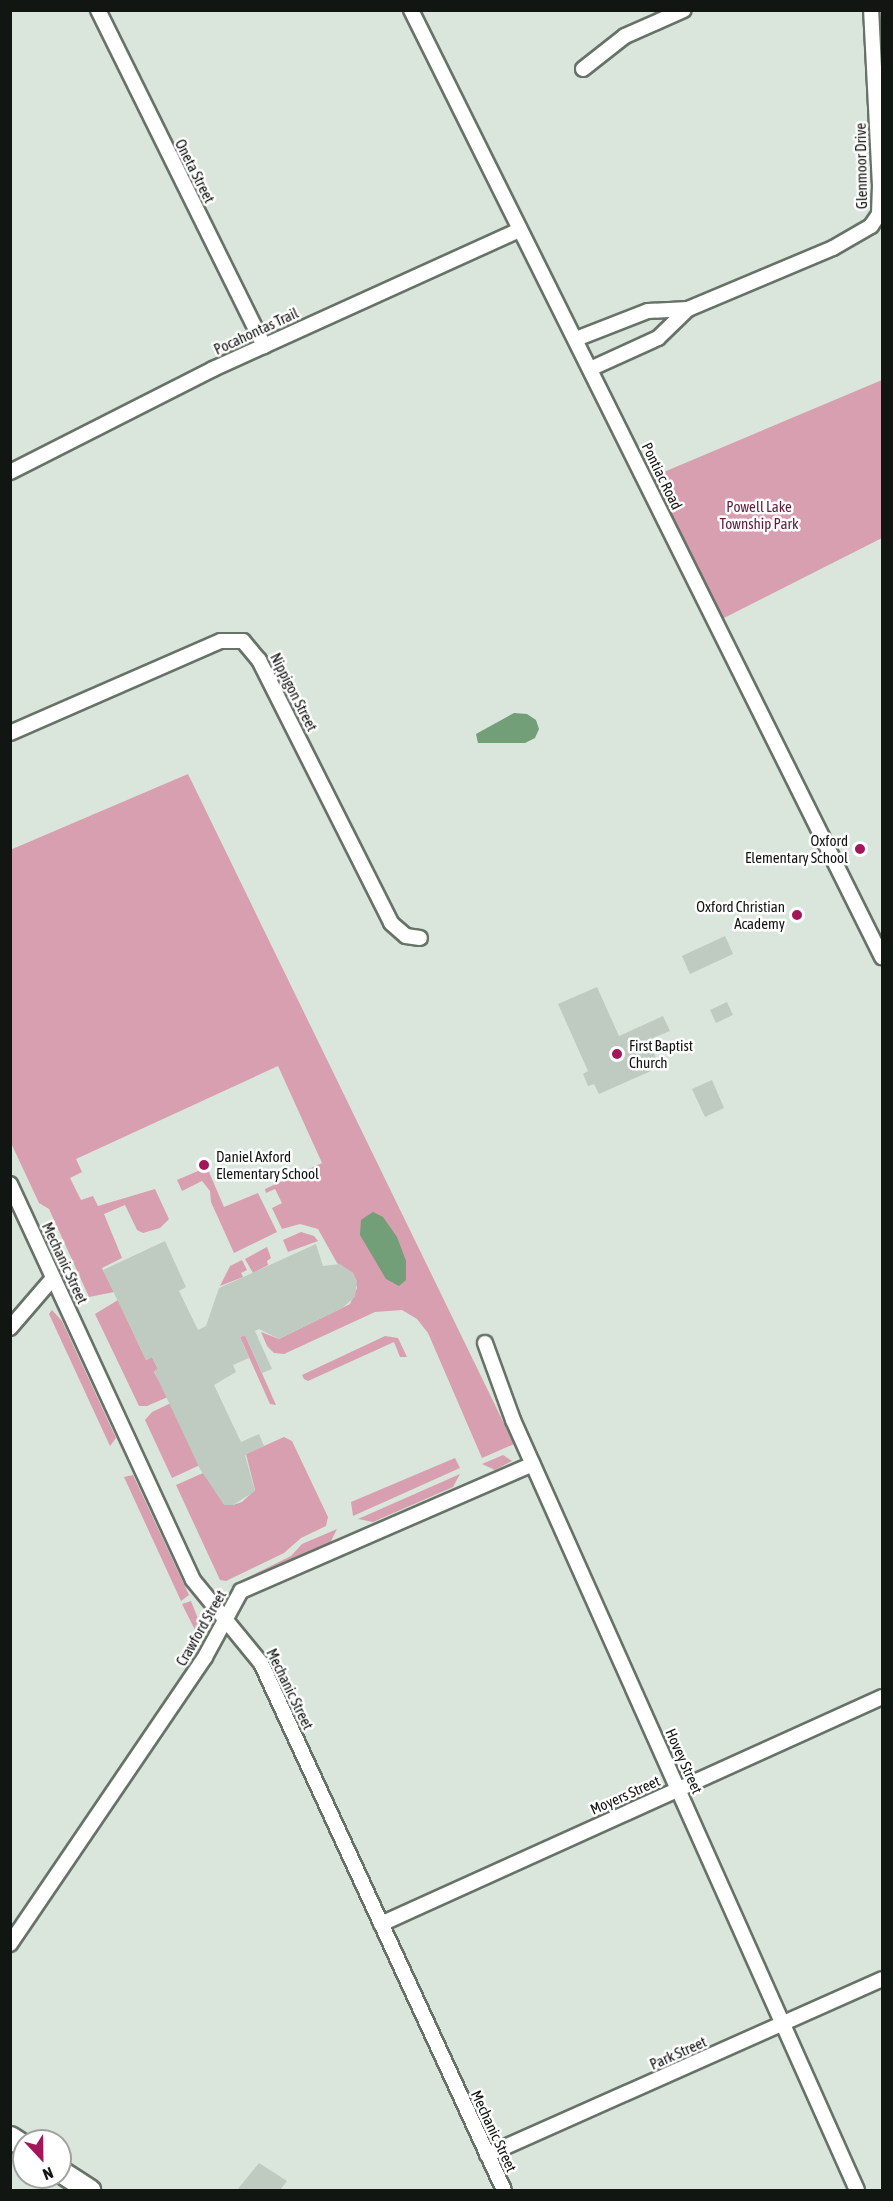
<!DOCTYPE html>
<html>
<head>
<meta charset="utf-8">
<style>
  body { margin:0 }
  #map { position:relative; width:893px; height:2201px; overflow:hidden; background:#dae6db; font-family:"Asap Condensed",sans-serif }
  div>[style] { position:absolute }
  .green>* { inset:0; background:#d89fb1 }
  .water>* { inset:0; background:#729e78 }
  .building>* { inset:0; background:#bfcac0 }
  .roads { filter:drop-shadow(2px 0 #677268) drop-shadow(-2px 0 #677268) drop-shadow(0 2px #677268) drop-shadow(0 -2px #677268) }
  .minor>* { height:14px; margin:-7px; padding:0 7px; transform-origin:7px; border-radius:7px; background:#fff }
  .primary>* { height:21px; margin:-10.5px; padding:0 10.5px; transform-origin:10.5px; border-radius:10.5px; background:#fff }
  .dots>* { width:16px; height:16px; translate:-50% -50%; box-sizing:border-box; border:3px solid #fff; border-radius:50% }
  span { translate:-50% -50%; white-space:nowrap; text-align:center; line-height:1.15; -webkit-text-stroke:5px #fff; paint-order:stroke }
  .street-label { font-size:15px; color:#121612 }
  .park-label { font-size:15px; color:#621d39 }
  .poi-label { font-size:15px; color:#121612 }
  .right { translate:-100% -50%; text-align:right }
  .left { translate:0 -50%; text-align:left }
  .frame { position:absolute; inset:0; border:12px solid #121612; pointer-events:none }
  .north { position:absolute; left:12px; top:2129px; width:60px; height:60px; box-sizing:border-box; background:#fff; border:2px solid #a0a2a0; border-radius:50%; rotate:158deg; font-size:16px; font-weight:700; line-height:24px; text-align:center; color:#121612 }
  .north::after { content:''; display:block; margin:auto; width:21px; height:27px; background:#a4165a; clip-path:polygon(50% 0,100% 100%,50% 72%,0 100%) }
</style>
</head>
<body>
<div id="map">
  <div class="green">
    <i style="clip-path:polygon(882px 380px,882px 538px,722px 619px,652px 477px)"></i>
    <i style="clip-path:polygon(188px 774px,514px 1444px,482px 1458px,428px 1333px,417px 1319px,402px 1310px,375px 1312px,284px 1354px,274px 1353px,267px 1346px,261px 1332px,279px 1339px,350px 1304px,357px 1288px,353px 1273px,337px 1263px,318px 1229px,300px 1224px,282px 1229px,272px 1208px,282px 1203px,275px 1189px,266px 1193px,265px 1189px,322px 1163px,278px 1066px,76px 1159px,82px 1172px,70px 1178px,81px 1200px,93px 1196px,98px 1206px,155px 1189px,169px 1219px,160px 1228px,143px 1233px,137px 1230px,125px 1205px,104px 1214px,122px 1258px,102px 1268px,114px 1292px,89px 1297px,49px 1209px,39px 1203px,11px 1143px,10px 850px)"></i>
    <i style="clip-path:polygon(198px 1171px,209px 1172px,224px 1207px,258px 1193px,277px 1232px,234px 1253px,211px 1202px,210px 1191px,202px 1181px,182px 1191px,177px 1180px)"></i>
    <i style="clip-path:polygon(301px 1232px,314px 1236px,318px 1241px,288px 1252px,283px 1240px)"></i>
    <i style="clip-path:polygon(267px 1247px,271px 1258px,267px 1261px,268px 1265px,253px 1273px,245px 1259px)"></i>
    <i style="clip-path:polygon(242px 1260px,247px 1270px,241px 1273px,243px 1277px,220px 1286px,230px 1266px)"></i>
    <i style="clip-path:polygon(118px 1300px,146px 1360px,152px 1357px,158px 1369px,154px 1372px,168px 1397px,147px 1406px,139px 1406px,95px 1314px)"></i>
    <i style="clip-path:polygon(52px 1310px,62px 1321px,116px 1438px,110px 1446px,49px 1314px)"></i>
    <i style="clip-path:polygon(245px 1335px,276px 1405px,270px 1404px,240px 1337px)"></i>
    <i style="clip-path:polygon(385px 1336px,398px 1338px,407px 1357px,400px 1357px,394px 1342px,308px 1381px,304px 1379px,302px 1375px)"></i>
    <i style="clip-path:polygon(171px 1403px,200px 1465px,172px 1478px,145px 1420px,152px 1412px)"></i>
    <i style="clip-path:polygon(284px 1437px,292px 1441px,328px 1517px,326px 1526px,301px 1538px,284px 1553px,226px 1581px,220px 1580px,176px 1485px,203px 1473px,233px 1505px,242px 1502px,255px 1490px,246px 1454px)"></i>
    <i style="clip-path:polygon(503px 1455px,512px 1461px,495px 1470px,482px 1464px)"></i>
    <i style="clip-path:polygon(455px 1458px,460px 1468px,353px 1516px,351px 1502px)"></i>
    <i style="clip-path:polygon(460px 1474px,453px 1487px,373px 1522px,358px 1519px)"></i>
    <i style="clip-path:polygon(133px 1475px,189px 1595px,181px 1601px,124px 1477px)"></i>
    <i style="clip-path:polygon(337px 1529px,330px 1543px,226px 1588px,291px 1556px,302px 1544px)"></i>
    <i style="clip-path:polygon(191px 1601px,202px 1629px,196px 1632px,182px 1604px)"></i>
  </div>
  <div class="water">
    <i style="clip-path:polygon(514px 713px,527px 714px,536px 720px,539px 729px,535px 738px,525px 743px,478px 743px,476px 734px)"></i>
    <i style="clip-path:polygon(373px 1212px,383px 1217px,397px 1237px,406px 1261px,406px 1280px,399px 1286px,386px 1279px,360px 1235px,361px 1220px)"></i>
  </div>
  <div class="building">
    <i style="clip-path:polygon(725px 936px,733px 954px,690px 974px,682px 956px)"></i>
    <i style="clip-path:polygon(597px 987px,619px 1036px,663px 1016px,670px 1031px,648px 1040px,660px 1067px,599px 1094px,594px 1084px,588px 1086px,583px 1074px,588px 1071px,558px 1004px)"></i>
    <i style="clip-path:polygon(727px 1002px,733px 1015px,716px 1023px,710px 1010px)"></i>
    <i style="clip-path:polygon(712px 1080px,724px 1108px,705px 1117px,692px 1089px)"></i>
    <i style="clip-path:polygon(165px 1241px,186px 1287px,179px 1291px,198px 1330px,206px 1326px,219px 1288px,316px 1244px,323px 1266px,340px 1264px,353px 1273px,357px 1281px,355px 1297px,342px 1308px,279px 1339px,259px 1329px,255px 1331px,272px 1369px,262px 1373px,245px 1335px,240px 1337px,249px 1358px,233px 1365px,236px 1372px,214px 1385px,241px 1442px,259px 1434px,264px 1446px,245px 1455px,255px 1491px,233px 1505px,224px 1505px,200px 1469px,154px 1371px,158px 1369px,152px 1357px,146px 1360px,103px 1270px)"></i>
    <i style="clip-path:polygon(259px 2163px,287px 2181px,280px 2190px,237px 2190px)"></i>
  </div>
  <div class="roads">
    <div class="minor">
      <i style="left:98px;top:10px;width:375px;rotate:63.7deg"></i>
      <i style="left:411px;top:10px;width:1058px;rotate:63.56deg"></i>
      <i style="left:583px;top:69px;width:53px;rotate:-38.2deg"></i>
      <i style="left:625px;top:36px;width:64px;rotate:-23.8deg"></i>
      <i style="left:576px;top:339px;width:77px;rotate:-21.3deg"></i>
      <i style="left:648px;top:311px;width:40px;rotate:-2.9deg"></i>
      <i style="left:688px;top:309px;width:157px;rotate:-22.8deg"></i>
      <i style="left:833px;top:248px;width:44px;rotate:-30.1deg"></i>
      <i style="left:871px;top:226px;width:14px;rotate:-56deg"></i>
      <i style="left:879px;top:214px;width:28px;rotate:-88deg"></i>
      <i style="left:880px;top:186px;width:176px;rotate:-92.9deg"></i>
      <i style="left:590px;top:369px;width:75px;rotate:-24.5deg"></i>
      <i style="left:658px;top:338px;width:42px;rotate:-44deg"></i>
      <i style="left:10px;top:472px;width:228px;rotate:-26.9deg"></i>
      <i style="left:213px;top:369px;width:337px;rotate:-24.4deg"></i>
      <i style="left:10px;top:733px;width:230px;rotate:-23.6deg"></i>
      <i style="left:221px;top:641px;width:22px"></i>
      <i style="left:243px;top:641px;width:25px;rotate:50deg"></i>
      <i style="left:259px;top:660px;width:294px;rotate:63.3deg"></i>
      <i style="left:391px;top:923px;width:20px;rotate:41deg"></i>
      <i style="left:406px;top:936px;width:14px;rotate:8deg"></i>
      <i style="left:10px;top:1184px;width:436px;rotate:65.2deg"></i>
      <i style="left:193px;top:1580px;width:107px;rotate:50.7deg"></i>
      <i style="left:261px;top:1663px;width:580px;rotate:65.25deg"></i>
      <i style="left:10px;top:1328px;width:66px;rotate:-49.3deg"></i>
      <i style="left:485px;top:1343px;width:82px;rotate:70deg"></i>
      <i style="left:513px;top:1420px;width:843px;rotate:65.93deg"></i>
      <i style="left:381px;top:1924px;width:550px;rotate:-24.37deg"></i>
      <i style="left:10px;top:1944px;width:347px;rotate:-55.8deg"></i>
      <i style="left:205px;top:1657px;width:75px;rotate:-61.4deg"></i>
      <i style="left:241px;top:1591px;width:318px;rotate:-23.5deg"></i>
      <i style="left:487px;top:2155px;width:432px;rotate:-24deg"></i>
    </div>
    <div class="primary">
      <i style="left:10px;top:2137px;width:17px;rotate:33deg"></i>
      <i style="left:60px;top:2171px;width:35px;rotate:33deg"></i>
    </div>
  </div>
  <div class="dots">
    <i style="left:860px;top:849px;background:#a4165a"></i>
    <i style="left:797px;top:915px;background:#a4165a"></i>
    <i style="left:617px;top:1054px;background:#a4165a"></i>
    <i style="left:204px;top:1165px;background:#a4165a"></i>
  </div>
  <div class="street-label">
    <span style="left:861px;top:166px;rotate:-91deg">Glenmoor Drive</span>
    <span style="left:195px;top:171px;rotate:63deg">Oneta Street</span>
    <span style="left:256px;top:331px;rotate:-25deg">Pocahontas Trail</span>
    <span style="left:662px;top:476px;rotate:64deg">Pontiac Road</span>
    <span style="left:294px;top:692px;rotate:63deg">Nippigon Street</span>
    <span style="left:65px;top:1263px;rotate:65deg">Mechanic Street</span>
    <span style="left:201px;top:1628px;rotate:-60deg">Crawford Street</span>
    <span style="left:290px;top:1689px;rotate:64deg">Mechanic Street</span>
    <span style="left:684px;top:1761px;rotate:66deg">Hovey Street</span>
    <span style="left:625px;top:1795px;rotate:-24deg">Moyers Street</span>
    <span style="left:678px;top:2053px;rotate:-24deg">Park Street</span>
    <span style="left:494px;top:2131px;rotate:65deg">Mechanic Street</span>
  </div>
  <div class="park-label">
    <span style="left:759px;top:515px">Powell Lake<br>Township Park</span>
  </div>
  <div class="poi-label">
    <span class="right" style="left:848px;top:849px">Oxford<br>Elementary School</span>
    <span class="right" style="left:785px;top:915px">Oxford Christian<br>Academy</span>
    <span class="left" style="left:629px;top:1054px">First Baptist<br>Church</span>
    <span class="left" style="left:216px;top:1165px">Daniel Axford<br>Elementary School</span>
  </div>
  <div class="frame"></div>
  <div class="north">N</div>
</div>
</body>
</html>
